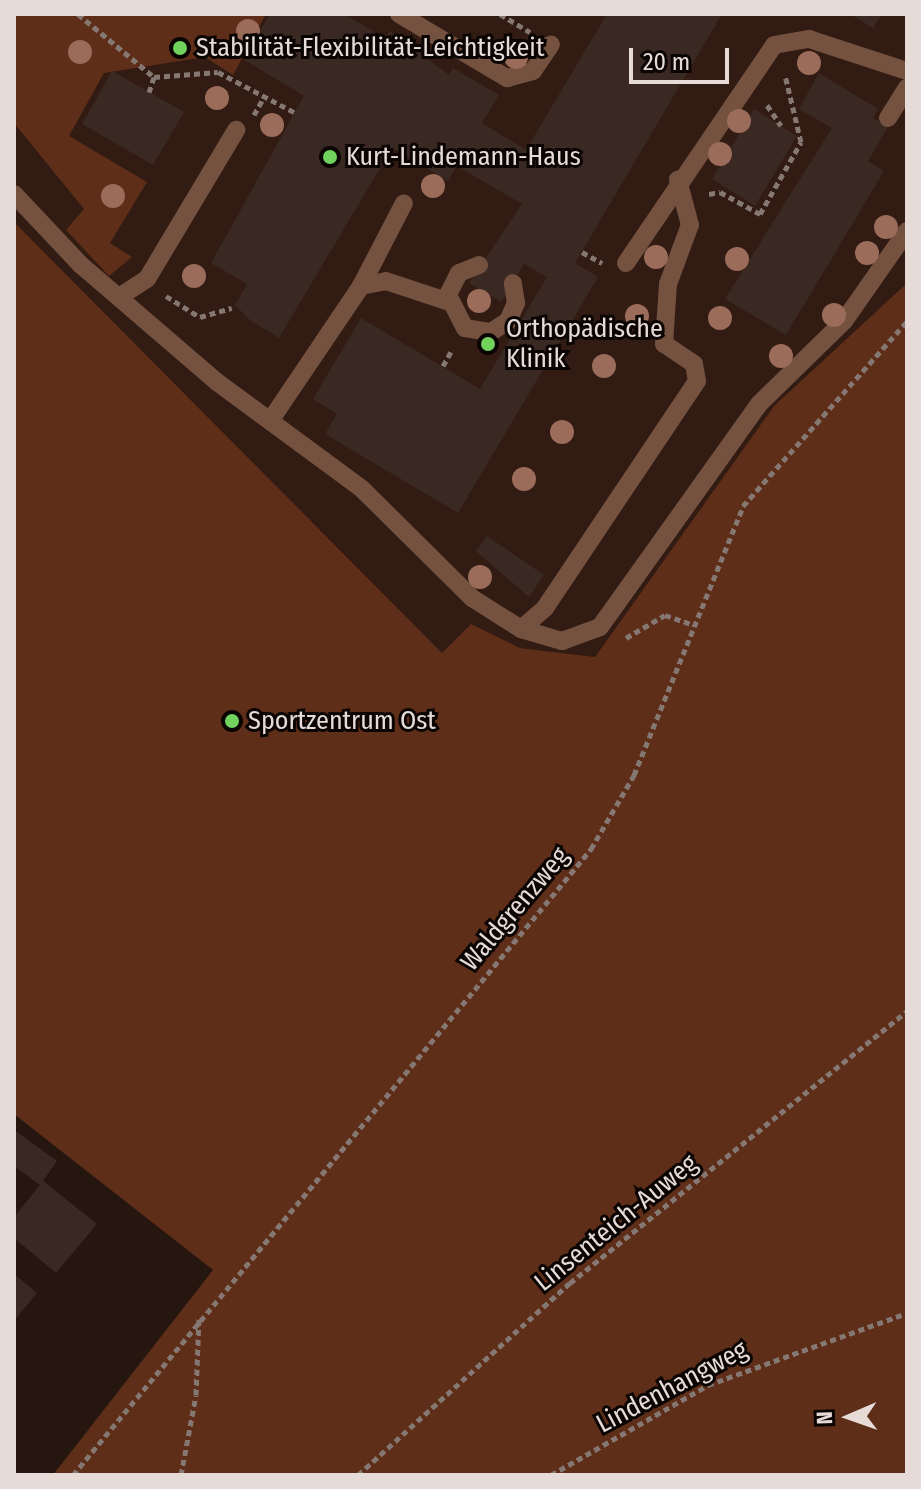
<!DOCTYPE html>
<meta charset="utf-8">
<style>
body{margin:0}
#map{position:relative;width:921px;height:1489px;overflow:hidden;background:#261610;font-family:"Fira Sans Condensed",sans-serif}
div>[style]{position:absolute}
.built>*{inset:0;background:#311b12}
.green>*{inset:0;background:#5f2e19}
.building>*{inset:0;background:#3a2922}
.path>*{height:5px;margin-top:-2.5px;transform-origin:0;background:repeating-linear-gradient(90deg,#857772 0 6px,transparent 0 10px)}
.lane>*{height:18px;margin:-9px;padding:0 9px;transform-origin:9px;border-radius:9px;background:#755240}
.trees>*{width:24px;height:24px;margin:-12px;border-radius:50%;background:#9b6c5a}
.dots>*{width:22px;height:22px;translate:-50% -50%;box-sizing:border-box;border:4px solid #0a0503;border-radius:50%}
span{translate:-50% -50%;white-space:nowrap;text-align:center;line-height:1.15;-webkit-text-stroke:6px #0a0503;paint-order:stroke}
.poi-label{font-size:26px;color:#e6dbd6}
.left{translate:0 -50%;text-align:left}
.street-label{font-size:26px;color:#e6dbd6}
.frame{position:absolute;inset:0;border:16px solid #e6dbd6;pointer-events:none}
.north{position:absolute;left:809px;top:1377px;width:80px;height:80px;-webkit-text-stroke:6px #0a0503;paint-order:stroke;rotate:268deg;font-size:22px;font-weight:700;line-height:32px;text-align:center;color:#e6dbd6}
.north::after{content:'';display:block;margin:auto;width:28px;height:36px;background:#e6dbd6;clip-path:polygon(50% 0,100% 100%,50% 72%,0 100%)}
.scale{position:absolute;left:629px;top:48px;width:100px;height:36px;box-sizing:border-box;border:4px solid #e6dbd6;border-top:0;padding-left:10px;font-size:24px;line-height:28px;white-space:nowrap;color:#e6dbd6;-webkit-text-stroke:6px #0a0503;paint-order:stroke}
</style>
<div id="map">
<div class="built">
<div style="clip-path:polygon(14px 14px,907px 14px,907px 283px,774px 406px,595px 657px,520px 648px,471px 624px,442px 653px,14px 222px)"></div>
</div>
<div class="green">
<div style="clip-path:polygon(135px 14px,266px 14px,233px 75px,205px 57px,104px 73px,69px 136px,147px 182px,110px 243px,132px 257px,109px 276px,66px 230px,84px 209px,14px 123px,14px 16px)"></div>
<div style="clip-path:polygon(14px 222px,442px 653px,471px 624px,520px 648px,595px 657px,774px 406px,907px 283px,907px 1475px,53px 1475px,213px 1270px,14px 1114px)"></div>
</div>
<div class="building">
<div style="clip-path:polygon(270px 14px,344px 14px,385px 38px,390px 31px,449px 75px,453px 68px,499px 95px,482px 123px,526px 150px,607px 14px,722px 14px,575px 263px,598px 277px,458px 513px,325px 434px,337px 414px,313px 399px,361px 318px,480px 389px,547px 277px,524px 264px,501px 302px,469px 283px,522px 204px,457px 166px,448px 181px,392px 148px,279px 338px,251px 321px,235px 305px,247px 284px,211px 263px,304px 96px,243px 59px)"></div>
<div style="clip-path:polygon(850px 14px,882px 14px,873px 28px)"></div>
<div style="clip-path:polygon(112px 71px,184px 112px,153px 165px,82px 124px)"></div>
<div style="clip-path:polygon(819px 73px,878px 109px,873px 118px,888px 127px,868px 161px,884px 171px,786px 335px,725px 299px,832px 128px,799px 109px)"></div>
<div style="clip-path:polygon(754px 109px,797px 136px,755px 206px,712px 179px)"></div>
<div style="clip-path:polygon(487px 536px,544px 575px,529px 597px,476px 551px)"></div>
<div style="clip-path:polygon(14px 1130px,57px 1161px,43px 1181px,97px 1224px,56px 1273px,14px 1238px,14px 1217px,40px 1185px,14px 1166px)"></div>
<div style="clip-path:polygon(14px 1274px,37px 1293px,14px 1321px)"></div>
</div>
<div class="path">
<div style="left:78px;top:14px;width:99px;rotate:39.7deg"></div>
<div style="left:154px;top:77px;width:16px;rotate:108deg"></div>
<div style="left:500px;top:14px;width:35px;rotate:31deg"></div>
<div style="left:154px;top:77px;width:64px;rotate:-4.5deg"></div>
<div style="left:218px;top:72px;width:86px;rotate:27.8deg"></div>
<div style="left:767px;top:105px;width:25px;rotate:56deg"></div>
<div style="left:254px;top:115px;width:23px;rotate:-61deg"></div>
<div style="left:709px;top:194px;width:11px;rotate:-10deg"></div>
<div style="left:720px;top:192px;width:46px;rotate:28.8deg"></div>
<div style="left:760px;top:214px;width:83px;rotate:-60.3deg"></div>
<div style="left:801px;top:142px;width:69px;rotate:-103.4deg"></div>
<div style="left:582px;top:252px;width:23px;rotate:29deg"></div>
<div style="left:166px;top:296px;width:40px;rotate:32deg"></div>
<div style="left:200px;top:317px;width:33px;rotate:-16deg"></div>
<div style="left:443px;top:366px;width:18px;rotate:-61deg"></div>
<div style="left:626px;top:638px;width:45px;rotate:-30.5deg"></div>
<div style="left:665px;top:615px;width:28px;rotate:19deg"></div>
<div style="left:73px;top:1475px;width:813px;rotate:-50.39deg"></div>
<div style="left:591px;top:849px;width:86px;rotate:-59.8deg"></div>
<div style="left:634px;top:775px;width:290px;rotate:-67.9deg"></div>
<div style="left:743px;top:506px;width:247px;rotate:-48.4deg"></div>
<div style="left:181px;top:1475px;width:81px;rotate:-79.4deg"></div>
<div style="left:196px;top:1395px;width:77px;rotate:-87.8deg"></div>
<div style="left:358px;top:1475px;width:286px;rotate:-42.2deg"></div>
<div style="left:570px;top:1283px;width:433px;rotate:-38.9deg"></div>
<div style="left:551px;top:1475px;width:181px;rotate:-29.8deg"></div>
<div style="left:708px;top:1385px;width:212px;rotate:-19.9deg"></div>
</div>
<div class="lane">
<div style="left:399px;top:14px;width:126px;rotate:30.7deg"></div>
<div style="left:507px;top:78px;width:27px;rotate:-15deg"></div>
<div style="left:533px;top:71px;width:32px;rotate:-56deg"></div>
<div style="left:888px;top:118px;width:36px;rotate:-58deg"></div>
<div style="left:14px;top:194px;width:98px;rotate:46.7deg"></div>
<div style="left:81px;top:265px;width:179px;rotate:40.7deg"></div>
<div style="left:217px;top:382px;width:180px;rotate:36.4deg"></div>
<div style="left:362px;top:489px;width:155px;rotate:44.7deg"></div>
<div style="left:472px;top:598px;width:58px;rotate:32.3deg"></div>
<div style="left:521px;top:629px;width:43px;rotate:16.3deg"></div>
<div style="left:562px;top:641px;width:40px;rotate:-20.2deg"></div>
<div style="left:600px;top:627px;width:274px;rotate:-54.5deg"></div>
<div style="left:759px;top:404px;width:119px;rotate:-44.3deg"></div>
<div style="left:844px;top:321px;width:110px;rotate:-55deg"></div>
<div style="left:626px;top:263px;width:263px;rotate:-55.8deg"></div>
<div style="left:774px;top:45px;width:36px;rotate:-10deg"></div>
<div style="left:809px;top:39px;width:103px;rotate:18.1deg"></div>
<div style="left:479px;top:265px;width:22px;rotate:158deg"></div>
<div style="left:459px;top:273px;width:25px;rotate:117deg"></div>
<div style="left:448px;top:295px;width:37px;rotate:63deg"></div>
<div style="left:465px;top:328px;width:26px;rotate:9deg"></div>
<div style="left:491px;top:332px;width:20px;rotate:-33deg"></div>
<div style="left:508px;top:321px;width:20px;rotate:-66deg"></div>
<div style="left:516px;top:303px;width:20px;rotate:-99deg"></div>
<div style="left:361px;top:286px;width:25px;rotate:-11deg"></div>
<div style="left:386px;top:281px;width:66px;rotate:18.4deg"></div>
<div style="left:119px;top:297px;width:33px;rotate:-33deg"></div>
<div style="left:147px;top:279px;width:174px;rotate:-59.1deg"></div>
<div style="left:270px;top:421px;width:163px;rotate:-56deg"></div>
<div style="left:361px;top:286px;width:93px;rotate:-62.6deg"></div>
<div style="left:521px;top:629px;width:32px;rotate:-41deg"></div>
<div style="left:545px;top:608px;width:273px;rotate:-56.2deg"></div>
<div style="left:697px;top:381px;width:17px;rotate:-100deg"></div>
<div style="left:694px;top:364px;width:36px;rotate:-146deg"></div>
<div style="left:664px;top:344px;width:60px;rotate:-86.2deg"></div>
<div style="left:668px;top:284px;width:63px;rotate:-69.6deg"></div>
<div style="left:690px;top:225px;width:47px;rotate:-104.9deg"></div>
</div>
<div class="trees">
<div style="left:248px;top:31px"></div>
<div style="left:80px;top:52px"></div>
<div style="left:516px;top:57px"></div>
<div style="left:809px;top:63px"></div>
<div style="left:217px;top:98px"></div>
<div style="left:739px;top:121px"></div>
<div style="left:272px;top:125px"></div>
<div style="left:720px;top:154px"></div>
<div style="left:433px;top:186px"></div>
<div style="left:113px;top:196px"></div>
<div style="left:886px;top:227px"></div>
<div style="left:867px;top:253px"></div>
<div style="left:656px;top:257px"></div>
<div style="left:737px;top:259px"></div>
<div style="left:194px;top:276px"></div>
<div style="left:479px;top:301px"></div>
<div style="left:834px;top:315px"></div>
<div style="left:637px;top:316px"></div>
<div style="left:720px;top:318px"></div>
<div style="left:781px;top:356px"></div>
<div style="left:604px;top:366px"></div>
<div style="left:562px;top:432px"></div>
<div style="left:524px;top:479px"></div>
<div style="left:480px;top:577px"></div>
</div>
<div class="dots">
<div style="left:180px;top:48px;background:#71d25e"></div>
<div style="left:330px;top:157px;background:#71d25e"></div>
<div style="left:488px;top:344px;background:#71d25e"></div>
<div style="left:232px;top:721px;background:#71d25e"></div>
</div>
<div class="poi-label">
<span class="left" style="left:196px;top:48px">Stabilität-Flexibilität-Leichtigkeit</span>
<span class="left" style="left:346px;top:157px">Kurt-Lindemann-Haus</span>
<span class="left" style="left:506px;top:344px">Orthopädische<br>Klinik</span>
<span class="left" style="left:248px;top:721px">Sportzentrum Ost</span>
</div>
<div class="street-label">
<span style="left:515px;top:909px;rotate:-50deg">Waldgrenzweg</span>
<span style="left:616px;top:1223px;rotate:-39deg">Linsenteich-Auweg</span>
<span style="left:672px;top:1387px;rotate:-28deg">Lindenhangweg</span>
</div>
<div class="frame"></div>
<div class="north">N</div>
<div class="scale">20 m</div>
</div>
